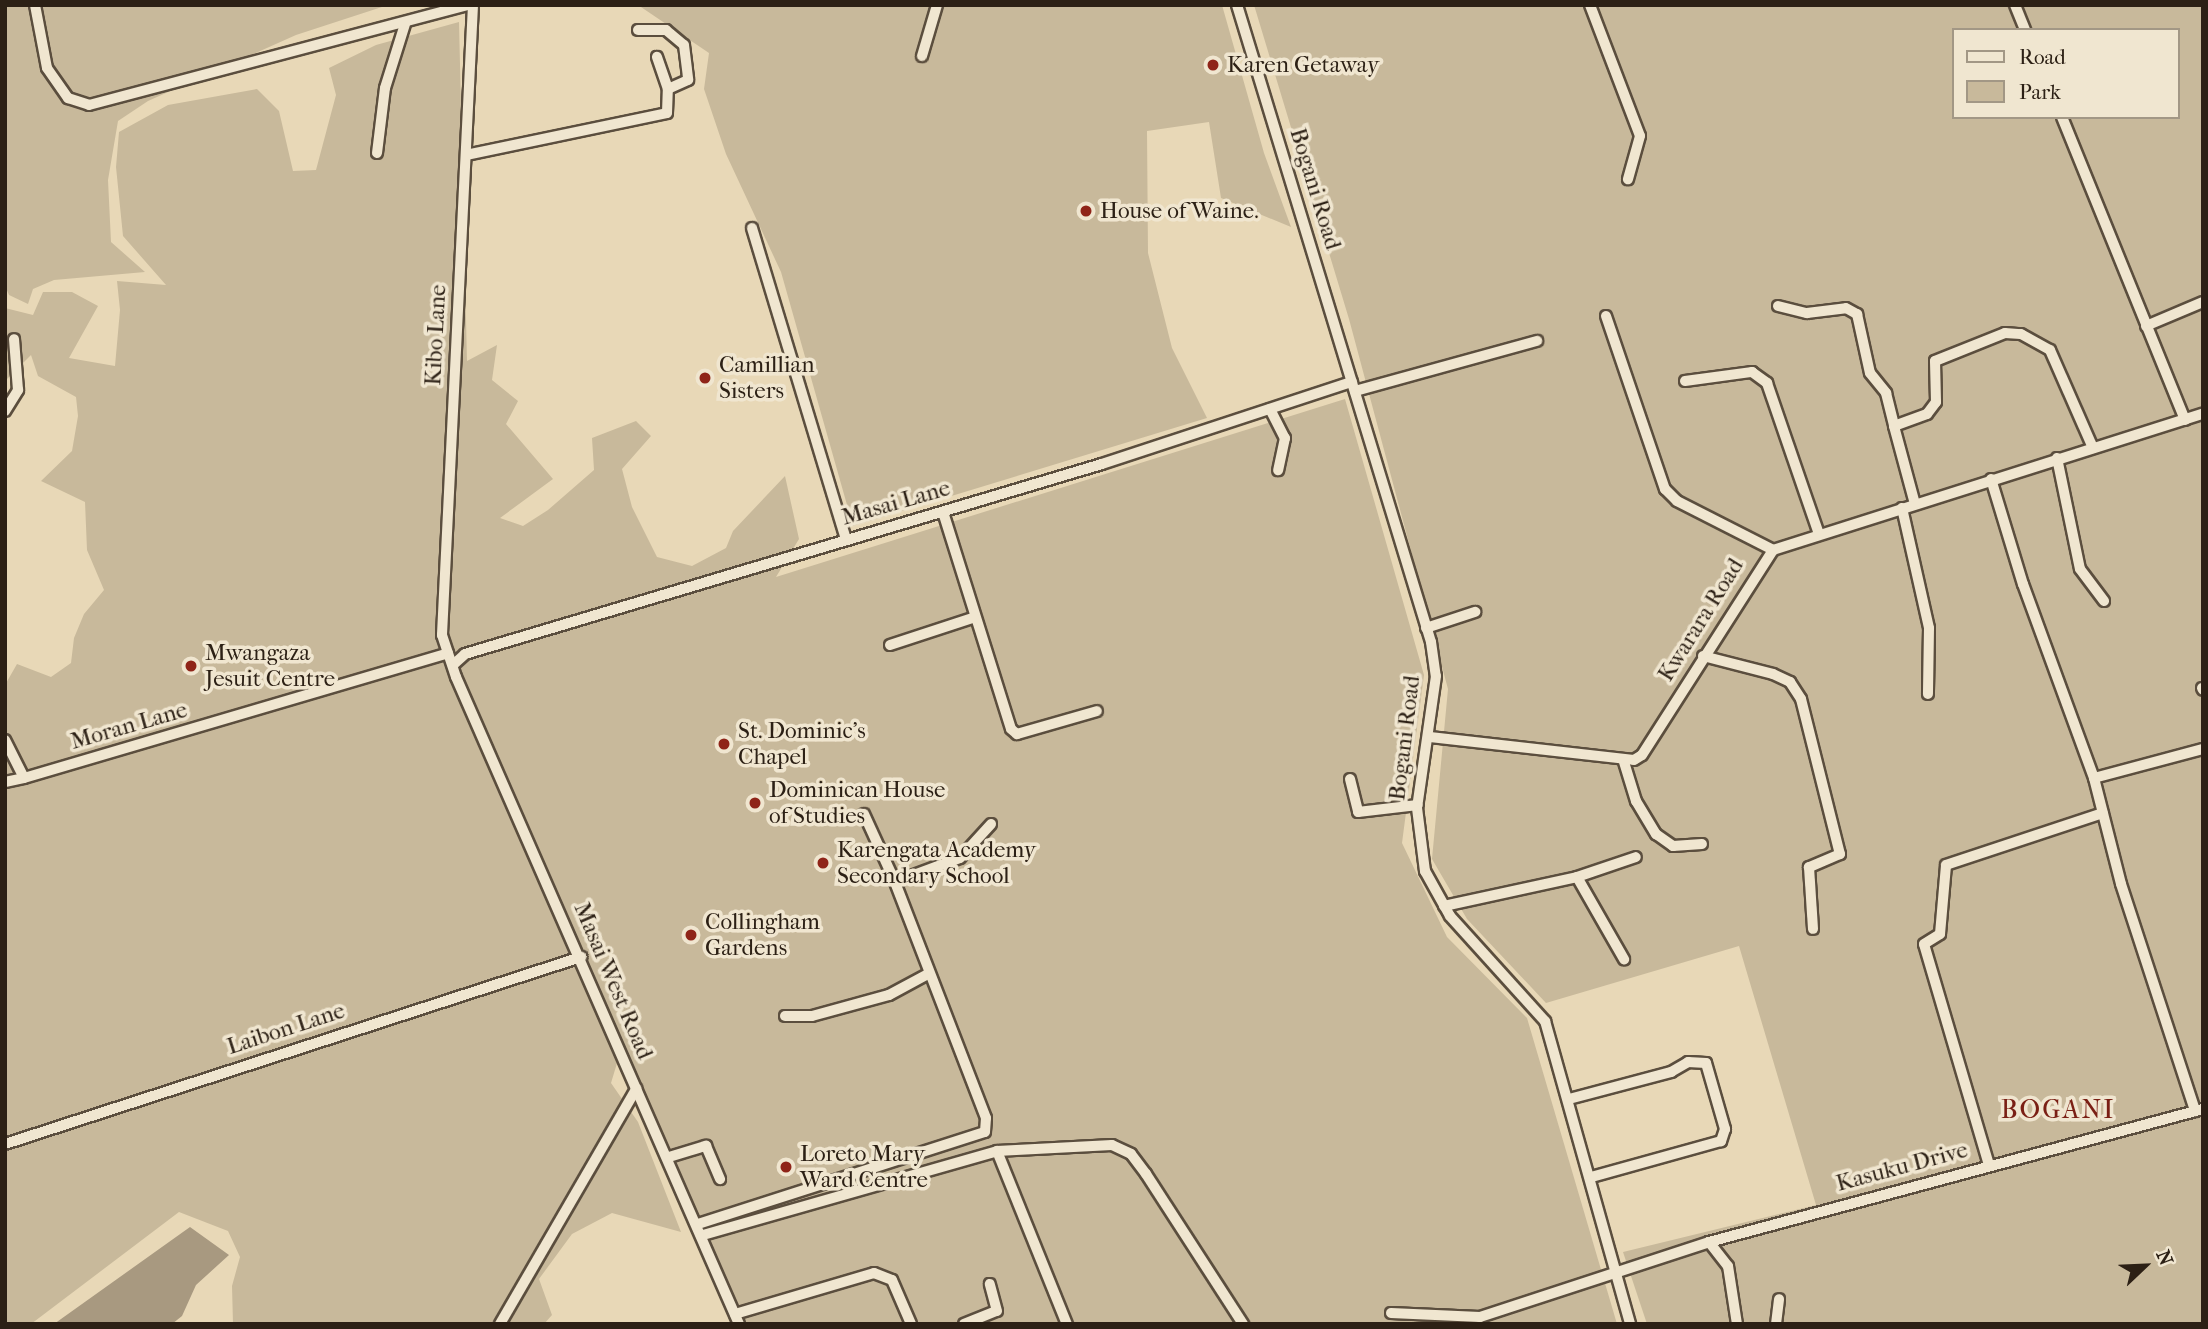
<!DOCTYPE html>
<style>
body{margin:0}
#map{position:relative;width:2208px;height:1329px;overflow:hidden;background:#e8d8b7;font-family:"IM FELL French Canon",serif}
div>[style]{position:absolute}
.green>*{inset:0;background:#c8b99b}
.water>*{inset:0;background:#a89980}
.roads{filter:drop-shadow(2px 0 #5b4e3e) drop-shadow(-2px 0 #5b4e3e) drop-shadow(0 2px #5b4e3e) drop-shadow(0 -2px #5b4e3e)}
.minor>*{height:10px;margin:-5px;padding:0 5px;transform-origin:5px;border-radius:5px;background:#f0e6d0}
.dots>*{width:19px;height:19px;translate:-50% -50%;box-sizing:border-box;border:4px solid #f0e6d0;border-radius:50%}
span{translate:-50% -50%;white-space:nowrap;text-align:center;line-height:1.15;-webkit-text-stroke:7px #f0e6d0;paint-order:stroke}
.poi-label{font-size:23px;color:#2c2015}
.left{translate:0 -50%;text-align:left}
.street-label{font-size:23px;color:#2c2015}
.quarter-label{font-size:26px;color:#7a1f14;letter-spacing:2px}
.frame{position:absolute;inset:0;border:7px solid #2c2015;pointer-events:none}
.legend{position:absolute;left:1952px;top:28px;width:228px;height:91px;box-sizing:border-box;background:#f0e6d0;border:2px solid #a29785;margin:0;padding:9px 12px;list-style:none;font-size:21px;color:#2c2015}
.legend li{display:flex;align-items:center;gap:14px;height:35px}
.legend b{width:35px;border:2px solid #a29785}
.north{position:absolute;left:2110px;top:1231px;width:70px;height:70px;-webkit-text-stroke:5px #f0e6d0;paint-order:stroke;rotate:67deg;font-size:19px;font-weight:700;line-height:28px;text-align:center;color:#2c2015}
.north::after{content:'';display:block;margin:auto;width:24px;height:32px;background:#2c2015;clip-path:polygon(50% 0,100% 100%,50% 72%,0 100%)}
</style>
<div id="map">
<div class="green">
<div style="clip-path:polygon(5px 5px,388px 5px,296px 35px,148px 101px,118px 121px,108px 180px,111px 242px,145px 272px,54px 280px,33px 289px,28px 304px,9px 295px,5px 286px)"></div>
<div style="clip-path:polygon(638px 5px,1222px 5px,1264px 153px,1291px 227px,1221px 198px,1209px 122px,1147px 131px,1148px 253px,1172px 348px,1207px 418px,853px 526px,781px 272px,726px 154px,704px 89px,709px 53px)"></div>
<div style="clip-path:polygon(evenodd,1254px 5px,2203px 5px,2203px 1324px,1647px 1324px,1623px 1252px,1816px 1205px,1739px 946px,1546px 1003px,1467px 919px,1432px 859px,1448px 689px,1349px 319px,1254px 5px,1954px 30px,2178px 30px,2178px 117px,1954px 117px,1954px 30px)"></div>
<div style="clip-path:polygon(459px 22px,467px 361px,497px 345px,492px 380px,518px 401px,506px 424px,553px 479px,500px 518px,523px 526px,548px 510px,594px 470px,592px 438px,636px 421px,651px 436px,622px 469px,632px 507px,657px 557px,692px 566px,726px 548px,733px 531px,785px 476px,799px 539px,776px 577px,1345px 399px,1424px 675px,1402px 843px,1447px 937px,1527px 1018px,1617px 1324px,736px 1324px,621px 1050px,611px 1083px,638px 1122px,681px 1232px,612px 1213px,572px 1234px,539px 1279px,552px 1315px,544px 1324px,233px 1324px,232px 1286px,240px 1257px,228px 1231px,179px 1212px,31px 1324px,5px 1324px,5px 685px,17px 664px,51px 677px,71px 663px,74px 638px,84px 614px,104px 590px,87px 550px,85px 502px,41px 481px,72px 451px,78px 416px,76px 397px,38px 376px,31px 355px,5px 381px,5px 308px,33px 315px,43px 292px,72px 292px,98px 306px,69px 358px,115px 366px,120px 310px,117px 281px,166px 285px,123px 236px,116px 167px,119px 132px,168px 105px,257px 89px,279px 111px,293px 171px,316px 170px,336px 95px,329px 68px,376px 45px)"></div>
</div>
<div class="water">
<div style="clip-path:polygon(190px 1227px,229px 1255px,196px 1285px,182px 1316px,172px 1324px,54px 1324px)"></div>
</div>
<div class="roads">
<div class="minor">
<div style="left:35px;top:5px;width:64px;rotate:79.2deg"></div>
<div style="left:47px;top:68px;width:37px;rotate:55deg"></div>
<div style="left:68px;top:98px;width:22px;rotate:18deg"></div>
<div style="left:89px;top:105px;width:392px;rotate:-14.8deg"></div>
<div style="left:473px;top:5px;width:631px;rotate:92.82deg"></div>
<div style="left:442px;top:635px;width:44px;rotate:71.6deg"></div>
<div style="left:456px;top:677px;width:706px;rotate:66.38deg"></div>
<div style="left:1237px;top:5px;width:666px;rotate:73.06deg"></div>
<div style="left:1431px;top:642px;width:34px;rotate:82deg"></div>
<div style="left:1436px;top:676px;width:133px;rotate:98.2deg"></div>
<div style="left:1417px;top:808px;width:64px;rotate:82.8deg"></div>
<div style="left:1425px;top:871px;width:51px;rotate:60.9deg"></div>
<div style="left:1450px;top:916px;width:142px;rotate:47.9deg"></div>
<div style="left:1545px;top:1021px;width:315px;rotate:74.3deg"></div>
<div style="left:1590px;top:5px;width:140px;rotate:69.1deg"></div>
<div style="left:1640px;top:136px;width:45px;rotate:105.6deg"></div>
<div style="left:2015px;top:5px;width:27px;rotate:68deg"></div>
<div style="left:638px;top:30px;width:28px"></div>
<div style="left:666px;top:30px;width:23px;rotate:40deg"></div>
<div style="left:684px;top:45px;width:35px;rotate:83deg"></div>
<div style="left:688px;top:80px;width:22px;rotate:156deg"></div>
<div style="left:922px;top:56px;width:53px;rotate:-73.6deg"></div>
<div style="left:2062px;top:117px;width:327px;rotate:67.9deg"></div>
<div style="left:377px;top:153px;width:65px;rotate:-83deg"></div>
<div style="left:385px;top:88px;width:67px;rotate:-72.6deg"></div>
<div style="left:466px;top:155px;width:205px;rotate:-11.8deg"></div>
<div style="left:667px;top:113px;width:24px;rotate:-88deg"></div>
<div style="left:668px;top:89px;width:34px;rotate:-109deg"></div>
<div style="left:752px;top:228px;width:326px;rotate:73.2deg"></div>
<div style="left:1778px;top:306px;width:30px;rotate:14deg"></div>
<div style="left:1807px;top:313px;width:39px;rotate:-7deg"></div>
<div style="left:1846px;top:308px;width:13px;rotate:29deg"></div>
<div style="left:1857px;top:314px;width:60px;rotate:77.6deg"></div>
<div style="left:1870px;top:373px;width:26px;rotate:51deg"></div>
<div style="left:1886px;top:393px;width:34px;rotate:76deg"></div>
<div style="left:1606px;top:316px;width:183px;rotate:71.2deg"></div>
<div style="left:1665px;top:489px;width:17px;rotate:45deg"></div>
<div style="left:1677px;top:501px;width:108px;rotate:27deg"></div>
<div style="left:2146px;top:326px;width:62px;rotate:-22.8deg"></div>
<div style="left:1685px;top:381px;width:68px;rotate:-7.7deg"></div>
<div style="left:1752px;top:372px;width:19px;rotate:36deg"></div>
<div style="left:1767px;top:383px;width:160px;rotate:71deg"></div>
<div style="left:1355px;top:391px;width:189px;rotate:-15.4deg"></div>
<div style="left:1270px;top:409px;width:33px;rotate:63deg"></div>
<div style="left:1285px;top:438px;width:33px;rotate:102deg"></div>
<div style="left:5px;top:411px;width:25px;rotate:-58deg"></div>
<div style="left:18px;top:390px;width:51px;rotate:-94.5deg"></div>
<div style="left:2057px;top:458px;width:113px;rotate:78.3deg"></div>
<div style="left:2080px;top:569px;width:40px;rotate:53deg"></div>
<div style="left:1991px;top:479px;width:110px;rotate:73.1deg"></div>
<div style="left:2023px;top:584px;width:207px;rotate:69.9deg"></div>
<div style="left:2094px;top:778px;width:113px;rotate:-14.9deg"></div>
<div style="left:1915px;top:504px;width:81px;rotate:-105.1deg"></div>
<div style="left:1894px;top:426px;width:35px;rotate:-20deg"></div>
<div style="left:1927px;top:414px;width:15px;rotate:-53deg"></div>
<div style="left:1936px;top:402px;width:41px;rotate:-91.4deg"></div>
<div style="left:1935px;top:361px;width:75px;rotate:-21.8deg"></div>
<div style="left:2005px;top:333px;width:16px;rotate:4deg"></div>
<div style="left:2021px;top:334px;width:33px;rotate:29deg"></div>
<div style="left:2050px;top:350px;width:107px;rotate:66.3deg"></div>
<div style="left:1902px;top:508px;width:123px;rotate:77.3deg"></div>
<div style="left:1929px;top:628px;width:66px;rotate:90.9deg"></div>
<div style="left:943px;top:512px;width:227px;rotate:72.6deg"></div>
<div style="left:1011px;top:729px;width:8px;rotate:40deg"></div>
<div style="left:1017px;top:734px;width:83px;rotate:-16deg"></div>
<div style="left:1426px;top:628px;width:52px;rotate:-18.1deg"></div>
<div style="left:890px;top:645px;width:86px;rotate:-18.2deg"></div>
<div style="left:1703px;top:656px;width:72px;rotate:14.4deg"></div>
<div style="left:1773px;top:674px;width:19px;rotate:25deg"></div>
<div style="left:1790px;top:682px;width:20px;rotate:57deg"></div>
<div style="left:1801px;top:699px;width:160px;rotate:75.9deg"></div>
<div style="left:1840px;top:854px;width:34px;rotate:157deg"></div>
<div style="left:1809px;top:867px;width:62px;rotate:86.3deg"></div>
<div style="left:454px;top:664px;width:15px;rotate:-42deg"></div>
<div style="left:465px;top:654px;width:665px;rotate:-16.61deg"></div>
<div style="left:1102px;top:464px;width:263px;rotate:-18.2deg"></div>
<div style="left:2202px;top:688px;width:2px;rotate:63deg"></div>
<div style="left:1430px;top:737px;width:205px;rotate:6.4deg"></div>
<div style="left:1634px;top:760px;width:9px;rotate:-32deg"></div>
<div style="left:1642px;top:755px;width:243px;rotate:-57.4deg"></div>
<div style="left:1773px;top:550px;width:451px;rotate:-17.6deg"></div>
<div style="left:5px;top:740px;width:42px;rotate:63.4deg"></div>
<div style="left:24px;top:778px;width:442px;rotate:-16.4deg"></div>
<div style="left:1624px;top:762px;width:41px;rotate:72.9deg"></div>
<div style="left:1636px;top:801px;width:39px;rotate:59deg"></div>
<div style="left:1656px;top:834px;width:21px;rotate:35deg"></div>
<div style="left:1673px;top:846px;width:29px;rotate:-4deg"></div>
<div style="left:2094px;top:778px;width:109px;rotate:75.7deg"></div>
<div style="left:2121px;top:884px;width:239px;rotate:71.9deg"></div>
<div style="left:1350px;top:779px;width:34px;rotate:76deg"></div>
<div style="left:1358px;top:812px;width:60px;rotate:-6.7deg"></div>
<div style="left:5px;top:782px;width:19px;rotate:-12deg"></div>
<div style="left:864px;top:814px;width:75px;rotate:65.5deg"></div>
<div style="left:1577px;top:877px;width:95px;rotate:60.2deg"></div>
<div style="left:1444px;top:906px;width:136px;rotate:-12.3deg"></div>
<div style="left:1577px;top:877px;width:62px;rotate:-18.7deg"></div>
<div style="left:785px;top:1016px;width:27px"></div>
<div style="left:812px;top:1016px;width:80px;rotate:-15.3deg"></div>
<div style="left:889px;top:995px;width:44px;rotate:-28.3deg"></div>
<div style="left:1569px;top:1099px;width:106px;rotate:-14.8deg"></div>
<div style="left:1671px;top:1072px;width:20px;rotate:-30deg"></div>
<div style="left:1688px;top:1062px;width:18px;rotate:3deg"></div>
<div style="left:1706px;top:1063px;width:69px;rotate:73.9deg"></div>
<div style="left:1725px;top:1129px;width:13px;rotate:108deg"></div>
<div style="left:1721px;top:1141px;width:135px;rotate:164.5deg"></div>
<div style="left:5px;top:1144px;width:606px;rotate:-17.99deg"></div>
<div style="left:997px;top:1151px;width:187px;rotate:68deg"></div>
<div style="left:669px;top:1157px;width:39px;rotate:-17deg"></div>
<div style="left:706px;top:1146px;width:36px;rotate:67deg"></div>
<div style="left:1989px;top:1165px;width:230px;rotate:-106.4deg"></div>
<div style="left:1924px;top:944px;width:19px;rotate:-32deg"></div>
<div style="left:1940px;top:934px;width:69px;rotate:-85deg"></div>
<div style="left:1946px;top:865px;width:165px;rotate:-18.3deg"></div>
<div style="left:698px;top:1224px;width:301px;rotate:-17.8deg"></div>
<div style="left:985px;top:1132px;width:14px;rotate:-86deg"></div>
<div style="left:986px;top:1118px;width:253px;rotate:-111.1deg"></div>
<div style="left:895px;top:882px;width:69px;rotate:-20.3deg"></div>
<div style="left:960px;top:858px;width:46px;rotate:-47.6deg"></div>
<div style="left:703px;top:1235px;width:306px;rotate:-15.9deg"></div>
<div style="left:997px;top:1151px;width:115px;rotate:-3deg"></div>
<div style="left:1112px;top:1145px;width:21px;rotate:25deg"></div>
<div style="left:1131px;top:1154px;width:25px;rotate:53deg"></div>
<div style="left:1146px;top:1174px;width:179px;rotate:57.1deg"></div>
<div style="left:1709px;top:1242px;width:31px;rotate:52deg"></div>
<div style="left:1728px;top:1266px;width:59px;rotate:81.2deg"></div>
<div style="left:1391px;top:1313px;width:89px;rotate:2.6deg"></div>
<div style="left:1480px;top:1317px;width:241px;rotate:-18.1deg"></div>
<div style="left:1709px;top:1242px;width:512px;rotate:-15.07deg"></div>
<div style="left:735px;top:1314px;width:145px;rotate:-16.4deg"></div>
<div style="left:874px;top:1273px;width:19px;rotate:21deg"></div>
<div style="left:892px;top:1280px;width:48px;rotate:66.6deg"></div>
<div style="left:500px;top:1324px;width:272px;rotate:-59.9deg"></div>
<div style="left:964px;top:1324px;width:35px;rotate:-22deg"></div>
<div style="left:997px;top:1311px;width:28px;rotate:-105deg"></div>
<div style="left:1776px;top:1324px;width:25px;rotate:-83deg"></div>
</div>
</div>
<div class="dots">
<div style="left:1213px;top:65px;background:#8f2418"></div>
<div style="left:1086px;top:211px;background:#8f2418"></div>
<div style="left:705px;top:378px;background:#8f2418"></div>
<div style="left:191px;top:666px;background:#8f2418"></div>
<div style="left:724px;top:744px;background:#8f2418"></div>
<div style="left:755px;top:803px;background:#8f2418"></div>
<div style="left:823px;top:863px;background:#8f2418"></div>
<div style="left:691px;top:935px;background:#8f2418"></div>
<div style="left:786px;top:1167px;background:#8f2418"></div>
</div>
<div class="poi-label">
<span class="left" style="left:1227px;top:65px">Karen Getaway</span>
<span class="left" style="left:1100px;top:211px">House of Waine.</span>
<span class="left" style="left:719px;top:378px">Camillian<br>Sisters</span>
<span class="left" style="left:205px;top:666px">Mwangaza<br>Jesuit Centre</span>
<span class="left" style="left:738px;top:744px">St. Dominic's<br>Chapel</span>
<span class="left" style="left:769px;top:803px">Dominican House<br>of Studies</span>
<span class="left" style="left:837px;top:863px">Karengata Academy<br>Secondary School</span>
<span class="left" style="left:705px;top:935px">Collingham<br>Gardens</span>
<span class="left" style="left:800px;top:1167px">Loreto Mary<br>Ward Centre</span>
</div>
<div class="street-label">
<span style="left:1315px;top:189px;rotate:73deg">Bogani Road</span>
<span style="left:436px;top:335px;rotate:-87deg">Kibo Lane</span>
<span style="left:896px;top:503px;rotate:-16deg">Masai Lane</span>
<span style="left:1701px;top:620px;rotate:-58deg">Kwarara Road</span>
<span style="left:129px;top:726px;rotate:-16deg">Moran Lane</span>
<span style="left:1405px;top:738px;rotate:-83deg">Bogani Road</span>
<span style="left:613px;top:981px;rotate:67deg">Masai West Road</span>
<span style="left:286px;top:1029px;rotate:-18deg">Laibon Lane</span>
<span style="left:1902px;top:1167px;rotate:-15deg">Kasuku Drive</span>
</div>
<div class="quarter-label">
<span style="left:2058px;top:1110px">BOGANI</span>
</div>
<div class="frame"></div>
<ul class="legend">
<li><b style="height:9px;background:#f0e6d0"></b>Road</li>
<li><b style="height:19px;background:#c8b99b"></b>Park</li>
</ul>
<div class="north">N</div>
</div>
